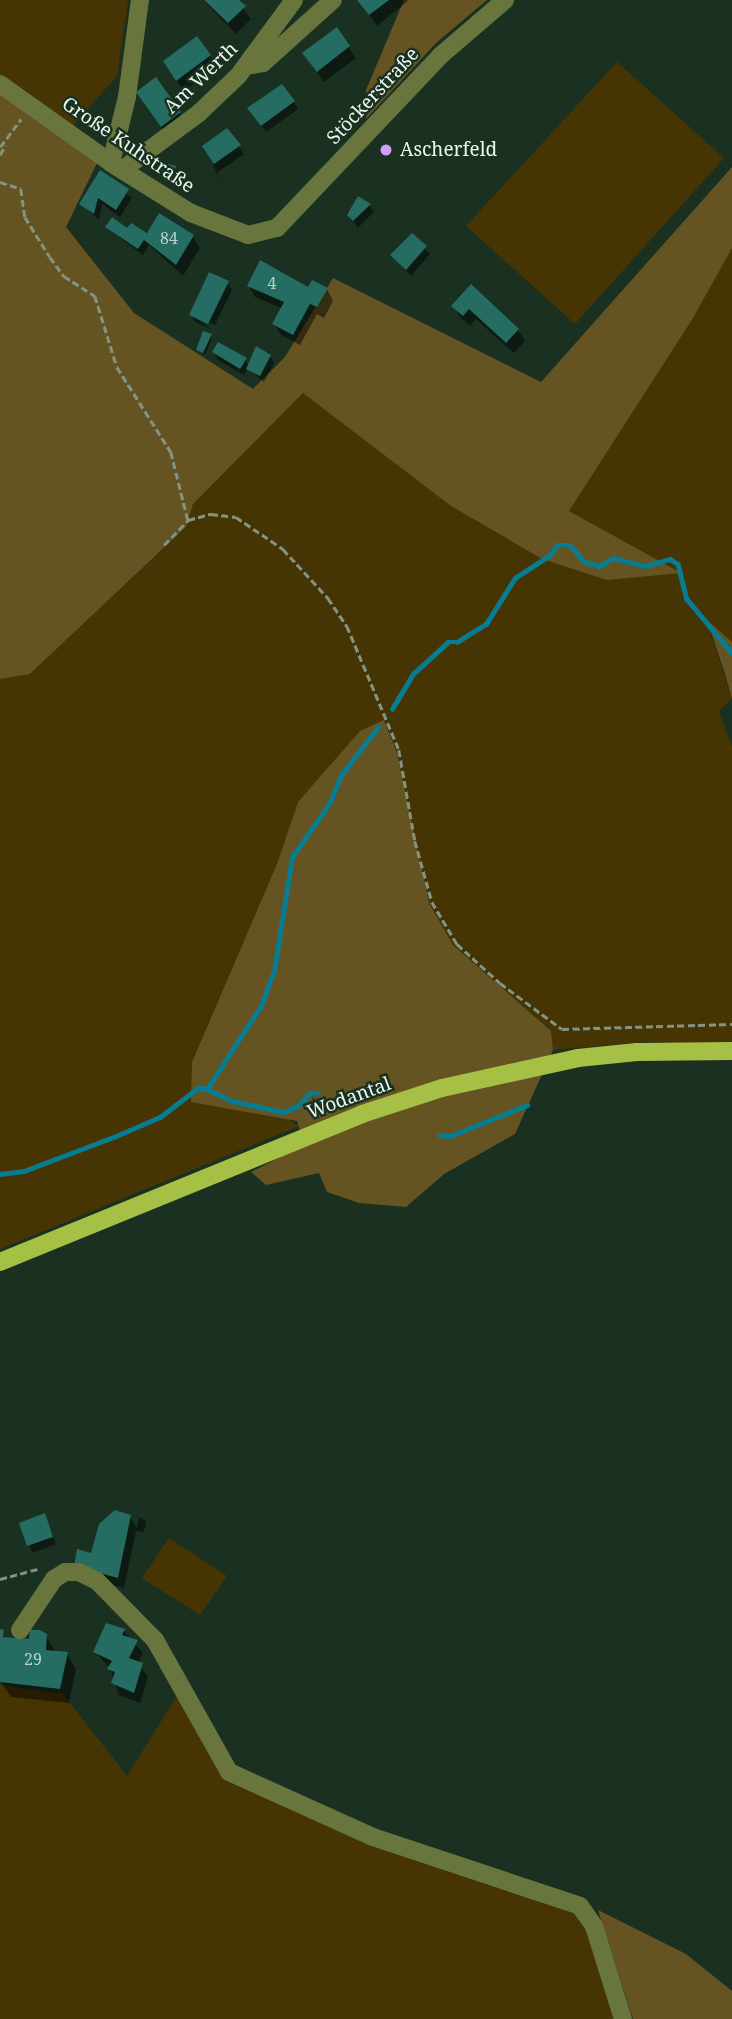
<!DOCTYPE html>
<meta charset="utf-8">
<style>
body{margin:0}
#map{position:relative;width:732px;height:2019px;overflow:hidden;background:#1a3121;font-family:"Noto Serif",serif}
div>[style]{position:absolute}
.green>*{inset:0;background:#463502}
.forest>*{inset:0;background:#655322}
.shadow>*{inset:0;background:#0007}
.stream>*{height:4.5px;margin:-2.25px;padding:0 2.25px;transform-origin:2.25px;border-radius:2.25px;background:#067d92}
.building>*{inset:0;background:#256c63}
.path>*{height:2.5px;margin-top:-1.25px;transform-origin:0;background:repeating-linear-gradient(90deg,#819486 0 7px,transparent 0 10.5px)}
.minor>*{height:18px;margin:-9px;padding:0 9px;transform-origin:9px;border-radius:9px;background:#68763e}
.major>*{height:18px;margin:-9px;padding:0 9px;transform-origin:9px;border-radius:9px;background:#a5c044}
.dots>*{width:19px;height:19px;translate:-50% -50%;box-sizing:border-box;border:4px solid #1a3121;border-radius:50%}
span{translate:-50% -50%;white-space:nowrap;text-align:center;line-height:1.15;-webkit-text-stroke:5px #1a3121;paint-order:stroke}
.number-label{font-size:16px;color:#b9d5ca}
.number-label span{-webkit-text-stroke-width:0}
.street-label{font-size:19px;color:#eaf8ed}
.poi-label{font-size:19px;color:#eaf8ed}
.left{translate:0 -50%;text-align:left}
</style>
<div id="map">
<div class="green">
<div style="clip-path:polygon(0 0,128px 0,117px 76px,72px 127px,0 79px)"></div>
<div style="clip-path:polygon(617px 62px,724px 158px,575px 324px,466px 226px)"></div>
<div style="clip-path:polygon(732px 248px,732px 642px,707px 622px,732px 699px,719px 711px,732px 747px,732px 1045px,645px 1042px,553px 1050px,551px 1031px,453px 945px,429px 903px,397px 753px,384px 720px,298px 802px,276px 867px,193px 1059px,299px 1126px,0 1249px,0 679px,30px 674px,186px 528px,193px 504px,303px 392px,451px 506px,542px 559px,680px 574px,569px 511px)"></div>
<div style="clip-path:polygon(169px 1538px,227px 1576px,200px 1615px,142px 1578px)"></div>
<div style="clip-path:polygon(0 1685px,63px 1694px,127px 1776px,178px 1694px,221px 1769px,578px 1910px,587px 1922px,618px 2019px,0 2019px)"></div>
</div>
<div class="forest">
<div style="clip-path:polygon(404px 0,487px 0,436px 43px,366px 119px,366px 90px)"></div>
<div style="clip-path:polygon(0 88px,99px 159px,66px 227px,134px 313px,253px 389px,285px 357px,333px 278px,541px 382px,732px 167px,732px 248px,693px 318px,569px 511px,681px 573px,607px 580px,542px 559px,451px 506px,303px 393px,193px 504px,186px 527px,30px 674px,0 679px)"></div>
<div style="clip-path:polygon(707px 620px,732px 642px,732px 699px,725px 674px)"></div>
<div style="clip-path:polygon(384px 720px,397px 753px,429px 903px,453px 945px,551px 1031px,553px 1050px,515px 1134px,444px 1174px,406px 1207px,359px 1203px,327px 1192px,319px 1173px,266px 1185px,251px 1172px,304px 1145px,297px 1121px,191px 1102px,192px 1062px,277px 864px,298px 802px,360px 731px)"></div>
<div style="clip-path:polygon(598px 1910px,686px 1954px,732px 1991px,732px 2019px,633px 2019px)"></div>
</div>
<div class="shadow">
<div style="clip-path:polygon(203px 0,237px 0,251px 19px,236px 34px)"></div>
<div style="clip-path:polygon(359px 0,407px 0,408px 1px,377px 26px)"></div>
<div style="clip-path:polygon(336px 30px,356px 58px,324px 82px,304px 54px)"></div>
<div style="clip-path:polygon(210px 56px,216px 67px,184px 91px,172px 73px)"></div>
<div style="clip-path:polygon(294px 102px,298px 109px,266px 132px,254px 115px)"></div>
<div style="clip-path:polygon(144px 104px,180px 113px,186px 124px,169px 137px)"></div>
<div style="clip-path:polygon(227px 130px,244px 154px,218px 172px,220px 181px,209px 154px)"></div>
<div style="clip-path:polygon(175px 167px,174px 179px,163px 177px,162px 173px)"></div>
<div style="clip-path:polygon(101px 173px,132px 198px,120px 217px,102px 204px,99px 220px,81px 204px)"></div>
<div style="clip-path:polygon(369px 205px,374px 212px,358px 228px,349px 215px)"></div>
<div style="clip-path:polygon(107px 228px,193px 237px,200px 248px,183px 276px,149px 245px,143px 255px)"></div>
<div style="clip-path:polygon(412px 236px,430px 254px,411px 276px,392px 255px)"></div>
<div style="clip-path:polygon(227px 282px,232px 290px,215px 325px,194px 316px,212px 330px,195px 322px,191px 315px)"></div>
<div style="clip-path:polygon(249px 286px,327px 289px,333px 301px,324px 318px,317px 314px,300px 345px,281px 335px,274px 324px,283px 309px,255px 297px)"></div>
<div style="clip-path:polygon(471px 287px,518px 330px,525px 341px,514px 353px,476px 319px,470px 326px,460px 317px,454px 306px)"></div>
<div style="clip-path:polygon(210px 335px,212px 338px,205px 355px,198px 350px)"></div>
<div style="clip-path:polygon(214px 352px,245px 359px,249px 366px,270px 356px,274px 363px,264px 382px,248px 368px,244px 375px,218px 360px)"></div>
<div style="clip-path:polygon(45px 1515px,56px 1544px,33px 1553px,29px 1545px)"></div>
<div style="clip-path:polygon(130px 1516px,137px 1528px,139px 1517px,146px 1521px,144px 1532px,136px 1531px,124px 1588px,82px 1577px,92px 1555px)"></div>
<div style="clip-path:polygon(0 1631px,7px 1639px,30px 1641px,46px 1636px,56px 1653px,67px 1654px,76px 1669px,69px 1703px,11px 1697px,0 1680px)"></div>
<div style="clip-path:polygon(124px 1631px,143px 1653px,138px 1663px,148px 1677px,140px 1703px,119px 1695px,110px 1668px,95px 1652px)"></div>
</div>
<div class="stream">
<div style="left:392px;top:709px;width:41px;rotate:-59deg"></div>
<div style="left:413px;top:674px;width:47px;rotate:-42.4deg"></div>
<div style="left:448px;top:642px;width:9px"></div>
<div style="left:457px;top:642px;width:34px;rotate:-32deg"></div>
<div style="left:486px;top:624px;width:54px;rotate:-57.8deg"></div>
<div style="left:515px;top:578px;width:42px;rotate:-33.3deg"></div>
<div style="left:550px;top:555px;width:12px;rotate:-55deg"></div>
<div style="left:557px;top:545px;width:13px"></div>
<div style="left:570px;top:545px;width:23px;rotate:49deg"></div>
<div style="left:585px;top:562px;width:16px;rotate:15deg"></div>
<div style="left:600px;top:566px;width:15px;rotate:-32deg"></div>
<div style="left:613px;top:558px;width:32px;rotate:14deg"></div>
<div style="left:644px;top:566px;width:27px;rotate:-15deg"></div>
<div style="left:670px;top:559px;width:9px;rotate:32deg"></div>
<div style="left:678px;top:564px;width:36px;rotate:76deg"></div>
<div style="left:687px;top:599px;width:70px;rotate:50.2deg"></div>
<div style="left:207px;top:1089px;width:29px;rotate:25deg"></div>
<div style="left:233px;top:1101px;width:51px;rotate:12.4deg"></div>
<div style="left:283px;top:1112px;width:16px;rotate:-22deg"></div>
<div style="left:298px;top:1106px;width:18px;rotate:-47deg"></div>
<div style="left:310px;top:1093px;width:9px"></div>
<div style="left:439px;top:1135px;width:11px;rotate:5deg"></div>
<div style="left:450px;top:1136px;width:83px;rotate:-21.9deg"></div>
<div style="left:0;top:1174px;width:24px;rotate:-7deg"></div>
<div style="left:24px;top:1171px;width:98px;rotate:-20.8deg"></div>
<div style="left:116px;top:1136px;width:48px;rotate:-23.4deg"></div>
<div style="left:160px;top:1117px;width:48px;rotate:-37.3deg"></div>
<div style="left:198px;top:1088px;width:9px;rotate:6deg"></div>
<div style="left:207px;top:1089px;width:99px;rotate:-57deg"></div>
<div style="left:261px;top:1006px;width:37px;rotate:-70deg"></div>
<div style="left:274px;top:971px;width:115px;rotate:-81deg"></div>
<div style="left:292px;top:857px;width:65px;rotate:-55.1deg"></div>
<div style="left:329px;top:804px;width:33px;rotate:-67deg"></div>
<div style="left:342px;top:774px;width:59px;rotate:-52.5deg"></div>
</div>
<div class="building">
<div style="clip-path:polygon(204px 0,239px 0,246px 6px,228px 23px)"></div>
<div style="clip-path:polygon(357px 0,389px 0,369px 15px)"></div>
<div style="clip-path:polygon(337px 27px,350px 46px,317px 72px,302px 53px)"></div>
<div style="clip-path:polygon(197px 36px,211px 55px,176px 81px,163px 61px)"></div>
<div style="clip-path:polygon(156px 77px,181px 112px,161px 127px,136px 92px)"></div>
<div style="clip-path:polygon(282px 84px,295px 101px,261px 126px,247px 108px)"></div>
<div style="clip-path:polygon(227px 128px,241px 145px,214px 164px,202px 146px)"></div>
<div style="clip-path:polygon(164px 163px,176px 166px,172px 177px,160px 174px)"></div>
<div style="clip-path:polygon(100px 170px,129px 189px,116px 210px,98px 198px,94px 214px,79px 204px)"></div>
<div style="clip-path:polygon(358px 196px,371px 204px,353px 221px,347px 215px)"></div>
<div style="clip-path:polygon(159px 213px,194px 235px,176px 265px,144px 240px,138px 249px,105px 227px,112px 217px,127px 228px,131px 223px,147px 233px)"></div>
<div style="clip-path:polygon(412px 233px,427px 246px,406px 270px,390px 255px)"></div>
<div style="clip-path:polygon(260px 260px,308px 287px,312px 280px,328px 288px,317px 307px,310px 304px,293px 335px,272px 324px,284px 302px,247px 286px)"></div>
<div style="clip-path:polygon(209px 272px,229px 281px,208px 324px,189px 315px)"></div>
<div style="clip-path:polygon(471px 284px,519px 329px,506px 343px,469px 309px,463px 316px,451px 306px)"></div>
<div style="clip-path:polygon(203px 331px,212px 334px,203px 353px,196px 350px)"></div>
<div style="clip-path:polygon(218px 342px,247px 358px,240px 369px,212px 352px)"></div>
<div style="clip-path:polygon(256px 346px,271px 355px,260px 376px,246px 369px)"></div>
<div style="clip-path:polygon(115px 1510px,131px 1515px,118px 1578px,74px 1566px,77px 1549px,91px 1553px,99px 1524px)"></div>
<div style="clip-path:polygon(45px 1513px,53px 1537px,27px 1546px,19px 1523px)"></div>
<div style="clip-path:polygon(106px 1623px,125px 1629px,122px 1635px,138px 1640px,129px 1658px,143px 1663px,134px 1693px,111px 1683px,115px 1672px,107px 1669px,112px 1661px,93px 1652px)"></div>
<div style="clip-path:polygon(0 1629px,4px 1630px,3px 1637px,29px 1639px,30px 1630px,40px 1630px,47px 1634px,46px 1650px,68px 1652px,60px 1689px,0 1682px)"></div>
</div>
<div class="path">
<div style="left:0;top:147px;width:35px;rotate:-53deg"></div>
<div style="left:0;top:155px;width:11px;rotate:-63deg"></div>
<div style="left:0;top:182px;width:22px;rotate:18deg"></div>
<div style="left:21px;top:189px;width:28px;rotate:82deg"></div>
<div style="left:25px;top:217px;width:47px;rotate:58deg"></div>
<div style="left:50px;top:257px;width:24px;rotate:54deg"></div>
<div style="left:64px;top:276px;width:37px;rotate:33deg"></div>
<div style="left:95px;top:296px;width:74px;rotate:72.8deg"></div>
<div style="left:117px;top:367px;width:101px;rotate:57.6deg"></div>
<div style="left:171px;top:452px;width:70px;rotate:76deg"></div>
<div style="left:164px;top:545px;width:35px;rotate:-46deg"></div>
<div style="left:188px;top:520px;width:24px;rotate:-15deg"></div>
<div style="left:211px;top:514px;width:25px;rotate:7deg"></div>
<div style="left:236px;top:517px;width:57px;rotate:34.2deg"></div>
<div style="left:283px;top:549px;width:67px;rotate:47.4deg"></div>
<div style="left:328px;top:598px;width:34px;rotate:56deg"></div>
<div style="left:347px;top:626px;width:134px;rotate:67.2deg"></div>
<div style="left:399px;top:750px;width:92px;rotate:80deg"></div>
<div style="left:415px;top:841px;width:63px;rotate:74.4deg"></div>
<div style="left:432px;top:902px;width:49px;rotate:59.2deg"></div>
<div style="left:457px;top:944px;width:58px;rotate:42.2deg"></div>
<div style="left:500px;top:983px;width:77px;rotate:36.6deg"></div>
<div style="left:562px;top:1029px;width:170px;rotate:-1.7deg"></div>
<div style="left:0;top:1579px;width:42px;rotate:-15deg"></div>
</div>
<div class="minor">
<div style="left:246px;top:66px;width:17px;rotate:-10deg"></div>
<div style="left:263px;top:63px;width:94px;rotate:-42deg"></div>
<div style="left:0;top:84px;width:136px;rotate:35.4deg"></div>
<div style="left:111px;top:163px;width:94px;rotate:32deg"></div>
<div style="left:191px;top:213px;width:61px;rotate:21.1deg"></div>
<div style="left:248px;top:235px;width:30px;rotate:-14deg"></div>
<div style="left:277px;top:228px;width:237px;rotate:-46.5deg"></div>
<div style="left:440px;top:56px;width:86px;rotate:-40.7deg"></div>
<div style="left:111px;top:163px;width:68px;rotate:-76.4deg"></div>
<div style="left:127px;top:97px;width:98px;rotate:-82.4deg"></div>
<div style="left:122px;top:170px;width:96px;rotate:-36.5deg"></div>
<div style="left:199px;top:113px;width:54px;rotate:-43.5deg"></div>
<div style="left:238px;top:76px;width:94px;rotate:-53.6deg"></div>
<div style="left:20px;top:1630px;width:61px;rotate:-56.3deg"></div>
<div style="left:54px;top:1579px;width:13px;rotate:-32deg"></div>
<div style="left:65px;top:1572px;width:14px"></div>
<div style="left:79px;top:1572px;width:20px;rotate:27deg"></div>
<div style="left:97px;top:1581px;width:83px;rotate:45.5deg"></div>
<div style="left:155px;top:1640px;width:151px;rotate:60.7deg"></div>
<div style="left:229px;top:1772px;width:158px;rotate:24.3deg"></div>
<div style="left:373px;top:1837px;width:218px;rotate:18.4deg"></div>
<div style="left:580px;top:1906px;width:24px;rotate:55deg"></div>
<div style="left:594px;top:1926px;width:97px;rotate:72.7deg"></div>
</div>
<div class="major">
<div style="left:0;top:1262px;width:391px;rotate:-22.2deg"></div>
<div style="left:362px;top:1114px;width:84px;rotate:-18deg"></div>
<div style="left:442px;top:1088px;width:139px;rotate:-12.4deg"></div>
<div style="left:578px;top:1058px;width:59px;rotate:-5.8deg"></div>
<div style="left:637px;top:1052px;width:95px;rotate:-0.6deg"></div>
</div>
<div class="dots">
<div style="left:386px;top:150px;background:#d49cfc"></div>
</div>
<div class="number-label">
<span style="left:169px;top:238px">84</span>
<span style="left:272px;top:283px">4</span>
<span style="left:33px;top:1659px">29</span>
</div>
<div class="street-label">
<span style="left:201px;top:78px;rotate:-44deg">Am Werth</span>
<span style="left:373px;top:96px;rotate:-47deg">Stöckerstraße</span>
<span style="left:128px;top:145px;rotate:34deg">Große Kuhstraße</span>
<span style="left:349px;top:1098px;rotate:-20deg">Wodantal</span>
</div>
<div class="poi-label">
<span class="left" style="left:400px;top:150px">Ascherfeld</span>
</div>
</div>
